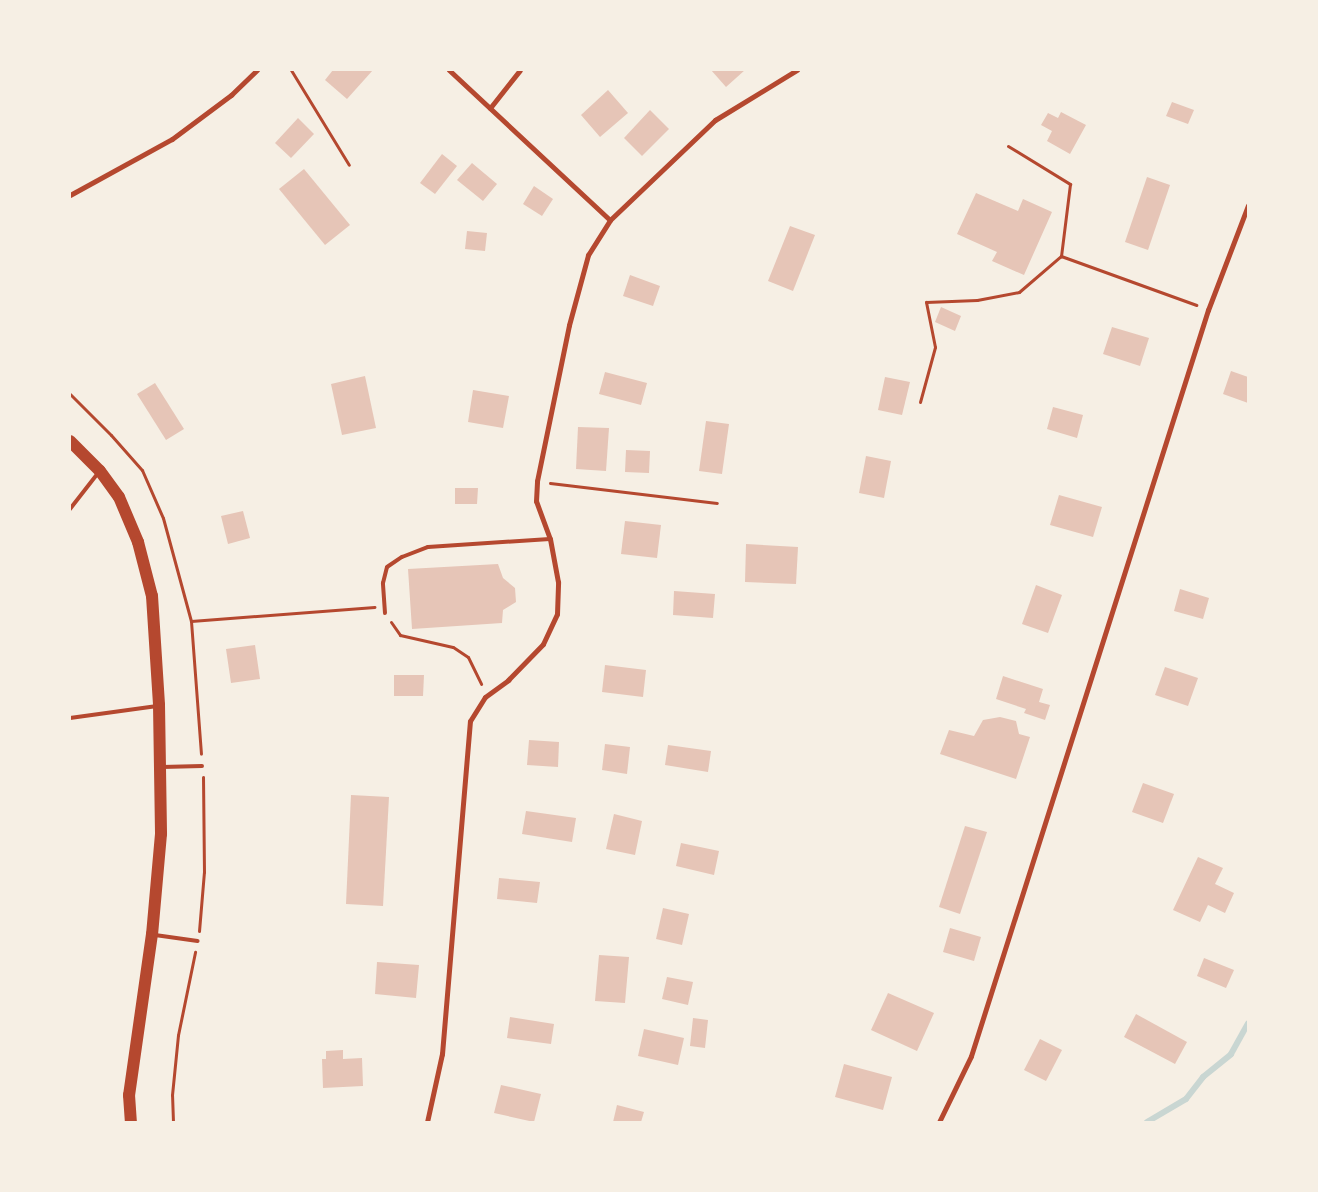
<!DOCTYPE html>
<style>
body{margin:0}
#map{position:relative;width:1318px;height:1192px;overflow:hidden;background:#f6efe4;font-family:"Alegreya Sans",sans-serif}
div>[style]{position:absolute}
.stream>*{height:6px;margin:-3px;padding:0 3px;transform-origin:3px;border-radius:3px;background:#c9d6d2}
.building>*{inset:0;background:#e6c5b7}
.path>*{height:3px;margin:-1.5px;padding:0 1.5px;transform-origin:1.5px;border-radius:1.5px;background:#b5482f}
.service>*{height:4px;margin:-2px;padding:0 2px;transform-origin:2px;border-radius:2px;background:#b5482f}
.minor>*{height:5px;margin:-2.5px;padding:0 2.5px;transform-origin:2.5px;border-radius:2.5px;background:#b5482f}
.primary>*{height:12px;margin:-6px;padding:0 6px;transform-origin:6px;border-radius:6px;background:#b5482f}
span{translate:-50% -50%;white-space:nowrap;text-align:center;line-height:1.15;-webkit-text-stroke:4px #f6efe4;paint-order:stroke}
.frame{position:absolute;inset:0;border:71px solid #f6efe4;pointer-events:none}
</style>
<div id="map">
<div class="stream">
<div style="left:1147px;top:1122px;width:45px;rotate:-30.5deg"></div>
<div style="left:1186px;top:1099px;width:28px;rotate:-52deg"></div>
<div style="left:1203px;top:1077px;width:36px;rotate:-39deg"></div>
<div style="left:1231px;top:1054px;width:35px;rotate:-61deg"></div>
</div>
<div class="building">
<div style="clip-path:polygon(333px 70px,373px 70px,347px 99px,325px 80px)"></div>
<div style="clip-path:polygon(711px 70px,745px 70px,726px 87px)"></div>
<div style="clip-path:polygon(608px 90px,628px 113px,600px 137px,581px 115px)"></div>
<div style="clip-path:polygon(1172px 102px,1194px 110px,1188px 124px,1166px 116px)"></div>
<div style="clip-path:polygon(650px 110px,669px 129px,642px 156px,624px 138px)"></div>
<div style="clip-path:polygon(1061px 112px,1086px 125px,1070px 154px,1047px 141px,1052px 131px,1041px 125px,1048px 113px,1058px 118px)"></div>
<div style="clip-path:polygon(298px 118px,314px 134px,291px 158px,275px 143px)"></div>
<div style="clip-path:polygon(442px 154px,457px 166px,435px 194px,420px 183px)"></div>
<div style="clip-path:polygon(472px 163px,497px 184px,483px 201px,457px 180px)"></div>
<div style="clip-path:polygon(304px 169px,350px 225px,325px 245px,279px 189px)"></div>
<div style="clip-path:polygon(1147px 177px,1170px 185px,1148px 250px,1125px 242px)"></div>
<div style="clip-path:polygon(534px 186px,553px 199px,542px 216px,523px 204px)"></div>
<div style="clip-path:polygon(976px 193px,1018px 211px,1023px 199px,1052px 212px,1024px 275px,992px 261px,997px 252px,957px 234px)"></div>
<div style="clip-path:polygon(790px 226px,815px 235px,793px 291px,768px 281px)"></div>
<div style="clip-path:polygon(467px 231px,487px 233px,485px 251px,465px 249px)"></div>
<div style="clip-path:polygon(630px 275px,660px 286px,653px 306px,623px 296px)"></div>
<div style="clip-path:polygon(941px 307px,961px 316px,955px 331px,935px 322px)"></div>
<div style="clip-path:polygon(1112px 327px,1149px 338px,1140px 366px,1103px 354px)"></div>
<div style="clip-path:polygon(1231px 371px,1248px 377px,1248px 403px,1223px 394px)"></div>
<div style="clip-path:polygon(605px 372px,647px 383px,641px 405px,599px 394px)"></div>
<div style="clip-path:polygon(365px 376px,376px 428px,342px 435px,331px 384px)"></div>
<div style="clip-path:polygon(885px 377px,910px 382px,902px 415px,878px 410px)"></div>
<div style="clip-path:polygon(155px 383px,184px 429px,166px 440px,137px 394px)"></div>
<div style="clip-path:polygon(473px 390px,509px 396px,503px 428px,468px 422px)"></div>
<div style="clip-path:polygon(1053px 407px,1083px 415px,1077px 438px,1047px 429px)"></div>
<div style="clip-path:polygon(706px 421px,729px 424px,722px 474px,699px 471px)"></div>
<div style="clip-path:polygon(578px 427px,609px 428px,606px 471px,576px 469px)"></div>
<div style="clip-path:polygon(626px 450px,650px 451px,649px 473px,625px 472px)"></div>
<div style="clip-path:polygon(866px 456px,891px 461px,884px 498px,859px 493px)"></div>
<div style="clip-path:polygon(455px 488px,478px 488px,477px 504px,455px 504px)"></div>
<div style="clip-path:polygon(1059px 495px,1102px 507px,1093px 537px,1050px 525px)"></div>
<div style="clip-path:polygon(243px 511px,250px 538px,228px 544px,221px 516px)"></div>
<div style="clip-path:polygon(625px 521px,661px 525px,657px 558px,621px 554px)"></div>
<div style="clip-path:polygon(746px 544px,798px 547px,796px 584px,745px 582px)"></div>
<div style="clip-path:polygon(498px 564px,503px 578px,515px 588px,516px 602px,503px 610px,502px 623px,412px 629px,408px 569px)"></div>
<div style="clip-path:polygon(1036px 585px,1062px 595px,1048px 633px,1022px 624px)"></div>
<div style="clip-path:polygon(1180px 589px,1209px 598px,1203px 619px,1174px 611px)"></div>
<div style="clip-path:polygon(674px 591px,715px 594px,713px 618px,673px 615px)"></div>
<div style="clip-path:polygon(255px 645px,260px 679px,231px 683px,226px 649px)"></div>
<div style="clip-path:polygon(605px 665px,646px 670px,643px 697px,602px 692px)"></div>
<div style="clip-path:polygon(1165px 667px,1198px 678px,1188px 706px,1155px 695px)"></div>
<div style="clip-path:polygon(394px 675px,424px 675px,423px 696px,394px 696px)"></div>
<div style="clip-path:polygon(1003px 676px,1043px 689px,1039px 702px,1050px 705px,1045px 720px,1024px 713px,1026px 709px,996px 699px)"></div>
<div style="clip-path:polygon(1000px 717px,1016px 721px,1019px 734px,1030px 737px,1016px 779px,940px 754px,949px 730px,974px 736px,983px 720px)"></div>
<div style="clip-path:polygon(529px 740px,559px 742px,558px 767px,527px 765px)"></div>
<div style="clip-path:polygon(605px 744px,630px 747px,627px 774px,602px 770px)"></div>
<div style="clip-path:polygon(668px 745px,711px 751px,708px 772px,665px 765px)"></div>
<div style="clip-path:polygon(1143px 783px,1174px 794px,1163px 823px,1132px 812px)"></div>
<div style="clip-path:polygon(351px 795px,389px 797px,383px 906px,346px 904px)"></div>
<div style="clip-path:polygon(526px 811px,576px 818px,572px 842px,522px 834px)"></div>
<div style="clip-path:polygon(614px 814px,642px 821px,635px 855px,606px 849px)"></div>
<div style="clip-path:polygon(965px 826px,987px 832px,960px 914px,939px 907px)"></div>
<div style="clip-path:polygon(681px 843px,719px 851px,714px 875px,676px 866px)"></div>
<div style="clip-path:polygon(1198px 857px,1223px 868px,1215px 884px,1234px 893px,1225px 913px,1208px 905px,1200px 922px,1173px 910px)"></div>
<div style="clip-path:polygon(499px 878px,540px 882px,537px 903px,497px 899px)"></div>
<div style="clip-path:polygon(663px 908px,689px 914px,682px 945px,656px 939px)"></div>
<div style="clip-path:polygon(950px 928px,981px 937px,974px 961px,943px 952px)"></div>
<div style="clip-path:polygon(599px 955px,629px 957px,625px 1003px,595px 1001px)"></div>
<div style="clip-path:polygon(1204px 958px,1234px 970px,1226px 988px,1197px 976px)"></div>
<div style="clip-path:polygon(377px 962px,419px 965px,416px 998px,375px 994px)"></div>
<div style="clip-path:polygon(667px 977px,693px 982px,688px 1005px,662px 999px)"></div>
<div style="clip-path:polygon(888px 993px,934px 1013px,917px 1051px,871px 1030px)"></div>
<div style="clip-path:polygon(1136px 1014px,1187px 1042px,1175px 1064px,1124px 1037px)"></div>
<div style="clip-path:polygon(510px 1017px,554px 1024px,551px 1044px,507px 1038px)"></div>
<div style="clip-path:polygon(693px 1018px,708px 1020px,705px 1048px,690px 1046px)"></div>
<div style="clip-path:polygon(644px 1029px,684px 1038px,678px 1065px,638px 1056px)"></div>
<div style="clip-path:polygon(1040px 1039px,1062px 1050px,1046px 1081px,1024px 1070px)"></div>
<div style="clip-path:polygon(343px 1050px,343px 1059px,362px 1058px,363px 1086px,323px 1088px,322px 1059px,326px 1059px,326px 1051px)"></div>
<div style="clip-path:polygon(844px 1064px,892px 1077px,883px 1110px,835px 1097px)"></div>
<div style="clip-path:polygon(501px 1085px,541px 1094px,534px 1122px,494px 1113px)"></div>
<div style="clip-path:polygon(617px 1105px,644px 1112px,641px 1122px,613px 1122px)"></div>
</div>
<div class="path">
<div style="left:291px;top:70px;width:111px;rotate:58.6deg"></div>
<div style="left:1008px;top:146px;width:73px;rotate:31.5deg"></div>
<div style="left:1070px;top:184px;width:73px;rotate:97.1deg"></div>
<div style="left:70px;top:394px;width:58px;rotate:45deg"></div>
<div style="left:111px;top:435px;width:47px;rotate:48.5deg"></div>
<div style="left:142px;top:470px;width:52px;rotate:66.4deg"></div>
<div style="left:163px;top:518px;width:107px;rotate:74.8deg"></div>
<div style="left:191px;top:621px;width:133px;rotate:85.7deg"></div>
<div style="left:920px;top:402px;width:57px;rotate:-74.7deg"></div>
<div style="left:935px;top:347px;width:46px;rotate:-101.3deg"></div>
<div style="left:926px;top:302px;width:51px;rotate:-2.2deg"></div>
<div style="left:977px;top:300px;width:43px;rotate:-10.8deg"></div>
<div style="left:1019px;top:292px;width:55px;rotate:-40.6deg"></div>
<div style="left:1061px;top:256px;width:144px;rotate:19.9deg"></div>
<div style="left:550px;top:483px;width:168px;rotate:6.8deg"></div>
<div style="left:191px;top:621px;width:184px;rotate:-4.4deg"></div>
<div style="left:391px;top:622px;width:16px;rotate:55deg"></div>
<div style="left:400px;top:635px;width:54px;rotate:12.8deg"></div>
<div style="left:453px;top:647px;width:18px;rotate:34deg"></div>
<div style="left:468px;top:657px;width:30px;rotate:64deg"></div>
<div style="left:199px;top:931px;width:59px;rotate:-85.2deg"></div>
<div style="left:204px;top:872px;width:95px;rotate:-90.6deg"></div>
<div style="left:173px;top:1122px;width:27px;rotate:-92deg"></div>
<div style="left:172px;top:1095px;width:60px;rotate:-84.3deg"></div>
<div style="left:178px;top:1035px;width:85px;rotate:-78.4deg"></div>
</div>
<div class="service">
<div style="left:70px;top:509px;width:46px;rotate:-52.1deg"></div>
<div style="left:385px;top:613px;width:30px;rotate:-94deg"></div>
<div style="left:383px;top:583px;width:16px;rotate:-76deg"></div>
<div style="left:387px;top:567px;width:18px;rotate:-34deg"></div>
<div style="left:402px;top:557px;width:28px;rotate:-21deg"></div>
<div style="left:428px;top:547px;width:122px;rotate:-3.8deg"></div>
<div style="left:70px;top:718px;width:88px;rotate:-7.9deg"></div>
<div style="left:162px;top:767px;width:40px;rotate:-1.4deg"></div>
<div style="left:155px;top:935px;width:43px;rotate:7.9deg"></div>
</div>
<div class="minor">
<div style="left:449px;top:70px;width:220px;rotate:43deg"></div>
<div style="left:490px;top:108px;width:48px;rotate:-51.7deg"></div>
<div style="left:70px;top:195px;width:116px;rotate:-28.8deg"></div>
<div style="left:172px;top:139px;width:74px;rotate:-36.7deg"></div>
<div style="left:231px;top:95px;width:36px;rotate:-44deg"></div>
<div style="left:427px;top:1122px;width:70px;rotate:-77.6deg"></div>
<div style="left:442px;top:1054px;width:334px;rotate:-85.2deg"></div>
<div style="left:470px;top:721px;width:28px;rotate:-58deg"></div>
<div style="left:485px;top:697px;width:29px;rotate:-36deg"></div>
<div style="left:508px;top:680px;width:50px;rotate:-45.8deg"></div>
<div style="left:543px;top:644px;width:33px;rotate:-65deg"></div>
<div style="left:557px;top:614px;width:32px;rotate:-88deg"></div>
<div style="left:558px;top:582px;width:44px;rotate:-100.5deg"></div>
<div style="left:550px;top:539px;width:40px;rotate:-110.2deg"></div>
<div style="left:536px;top:501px;width:20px;rotate:-87deg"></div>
<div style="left:537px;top:481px;width:159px;rotate:-78.4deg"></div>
<div style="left:569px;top:325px;width:73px;rotate:-74.8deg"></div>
<div style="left:588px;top:255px;width:41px;rotate:-57.8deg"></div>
<div style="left:610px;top:220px;width:145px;rotate:-43.6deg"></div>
<div style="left:715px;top:120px;width:96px;rotate:-31.4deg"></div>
<div style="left:939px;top:1122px;width:73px;rotate:-64.1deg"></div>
<div style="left:971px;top:1056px;width:783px;rotate:-72.38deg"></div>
<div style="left:1208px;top:310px;width:112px;rotate:-69.1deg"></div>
</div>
<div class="primary">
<div style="left:70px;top:441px;width:42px;rotate:45deg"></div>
<div style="left:100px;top:471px;width:32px;rotate:54deg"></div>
<div style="left:119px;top:497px;width:49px;rotate:67.1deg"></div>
<div style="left:138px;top:542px;width:56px;rotate:75.5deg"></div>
<div style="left:152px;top:596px;width:109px;rotate:86.3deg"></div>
<div style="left:159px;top:705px;width:129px;rotate:89.1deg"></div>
<div style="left:161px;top:834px;width:100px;rotate:95.1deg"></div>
<div style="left:152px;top:934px;width:163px;rotate:98.1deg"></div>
<div style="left:129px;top:1095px;width:27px;rotate:86deg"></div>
</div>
<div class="frame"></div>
</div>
